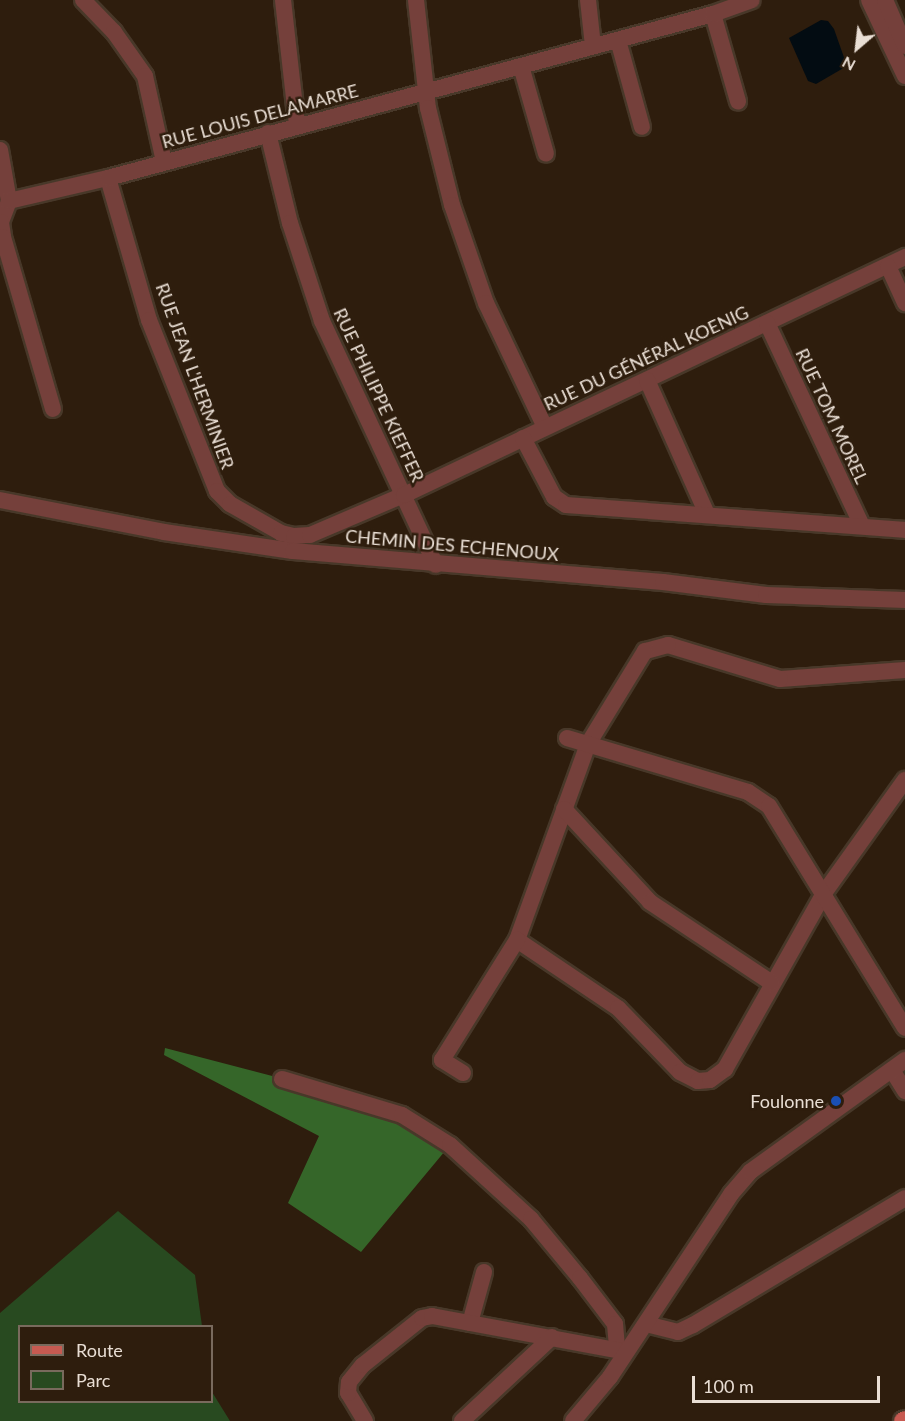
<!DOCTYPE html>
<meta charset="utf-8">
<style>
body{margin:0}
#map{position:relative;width:905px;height:1421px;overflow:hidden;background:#2e1d0d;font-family:Lato,sans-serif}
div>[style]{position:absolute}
.green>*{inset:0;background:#284a20}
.forest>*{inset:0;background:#356629}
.water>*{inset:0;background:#030c12}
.roads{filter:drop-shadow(2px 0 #483829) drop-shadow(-2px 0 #483829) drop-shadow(0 2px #483829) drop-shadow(0 -2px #483829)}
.minor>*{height:16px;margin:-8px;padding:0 8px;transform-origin:8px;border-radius:8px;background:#75403b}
.major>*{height:18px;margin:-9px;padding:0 9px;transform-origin:9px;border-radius:9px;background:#c75a51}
.dots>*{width:16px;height:16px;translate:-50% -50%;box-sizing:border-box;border:3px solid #2e1d0d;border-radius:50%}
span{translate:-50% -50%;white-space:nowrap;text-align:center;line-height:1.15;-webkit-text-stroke:5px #2e1d0d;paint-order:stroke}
.street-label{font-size:18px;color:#e9ded4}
.poi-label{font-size:18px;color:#e9ded4}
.right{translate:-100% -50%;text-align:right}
.legend{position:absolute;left:18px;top:1325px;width:195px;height:78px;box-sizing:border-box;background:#2e1d0d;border:2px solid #796a5d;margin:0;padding:8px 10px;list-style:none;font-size:18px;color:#e9ded4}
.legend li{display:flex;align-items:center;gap:12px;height:30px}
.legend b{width:30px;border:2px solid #796a5d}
.north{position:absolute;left:827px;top:18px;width:60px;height:60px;-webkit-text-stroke:4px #2e1d0d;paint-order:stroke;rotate:208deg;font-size:16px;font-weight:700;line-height:24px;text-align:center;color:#e9ded4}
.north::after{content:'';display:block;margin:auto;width:21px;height:27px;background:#e9ded4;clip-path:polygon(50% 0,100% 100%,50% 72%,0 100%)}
.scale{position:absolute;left:692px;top:1376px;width:188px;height:27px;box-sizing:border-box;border:3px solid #e9ded4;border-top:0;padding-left:8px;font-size:18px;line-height:21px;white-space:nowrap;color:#e9ded4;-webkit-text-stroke:4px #2e1d0d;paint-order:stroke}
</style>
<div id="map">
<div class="green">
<div style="clip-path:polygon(118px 1211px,195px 1275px,202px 1326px,20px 1326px,20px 1402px,212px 1402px,212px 1392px,230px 1421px,0 1421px,0 1313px)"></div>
</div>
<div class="forest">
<div style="clip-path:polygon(165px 1048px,334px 1092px,450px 1145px,361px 1252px,288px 1203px,319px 1136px,164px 1055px)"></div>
</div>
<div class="water">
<div style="clip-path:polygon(821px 20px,828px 21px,834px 29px,847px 66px,816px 84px,808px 81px,789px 38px)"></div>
</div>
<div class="roads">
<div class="minor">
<div style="left:83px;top:0;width:45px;rotate:45.9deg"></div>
<div style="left:114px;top:32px;width:54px;rotate:54.8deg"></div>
<div style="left:145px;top:76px;width:88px;rotate:77.5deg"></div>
<div style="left:283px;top:0;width:126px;rotate:83.6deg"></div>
<div style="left:416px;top:0;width:109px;rotate:83.7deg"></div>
<div style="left:428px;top:108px;width:100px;rotate:76.1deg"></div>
<div style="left:452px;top:205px;width:104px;rotate:70.9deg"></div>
<div style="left:486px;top:303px;width:137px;rotate:64.6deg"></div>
<div style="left:588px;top:0;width:46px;rotate:83.8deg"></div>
<div style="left:869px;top:0;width:84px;rotate:64.7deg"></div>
<div style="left:885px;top:0;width:50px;rotate:66.5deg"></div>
<div style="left:713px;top:14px;width:91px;rotate:74deg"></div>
<div style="left:618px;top:40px;width:90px;rotate:74.6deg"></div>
<div style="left:521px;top:66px;width:91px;rotate:74.1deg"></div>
<div style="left:268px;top:133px;width:93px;rotate:76.3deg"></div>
<div style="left:290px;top:223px;width:103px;rotate:71.9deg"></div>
<div style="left:322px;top:321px;width:269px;rotate:65deg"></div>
<div style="left:0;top:150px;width:52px;rotate:80deg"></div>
<div style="left:9px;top:201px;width:22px;rotate:111deg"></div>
<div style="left:1px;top:222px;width:15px;rotate:82deg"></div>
<div style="left:3px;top:237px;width:179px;rotate:73.8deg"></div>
<div style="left:108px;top:178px;width:148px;rotate:73.9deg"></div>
<div style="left:149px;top:320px;width:184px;rotate:68.3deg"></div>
<div style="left:217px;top:491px;width:18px;rotate:45deg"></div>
<div style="left:230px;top:504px;width:59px;rotate:29.6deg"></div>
<div style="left:281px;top:533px;width:13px;rotate:13deg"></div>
<div style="left:294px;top:536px;width:16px;rotate:-4deg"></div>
<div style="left:310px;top:535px;width:102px;rotate:-23.1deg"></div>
<div style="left:404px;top:495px;width:555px;rotate:-25.41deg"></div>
<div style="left:9px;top:201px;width:102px;rotate:-13.1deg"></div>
<div style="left:108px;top:178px;width:627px;rotate:-15.17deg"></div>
<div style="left:713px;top:14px;width:41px;rotate:-19.7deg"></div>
<div style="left:888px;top:266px;width:41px;rotate:65.3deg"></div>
<div style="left:767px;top:323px;width:224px;rotate:64.9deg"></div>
<div style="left:647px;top:380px;width:147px;rotate:65.9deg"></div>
<div style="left:523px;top:438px;width:67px;rotate:62.3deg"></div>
<div style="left:554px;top:497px;width:14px;rotate:34deg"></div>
<div style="left:566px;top:505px;width:340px;rotate:4.2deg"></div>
<div style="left:0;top:500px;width:167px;rotate:11deg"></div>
<div style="left:164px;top:532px;width:130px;rotate:8.4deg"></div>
<div style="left:293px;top:551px;width:371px;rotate:4.8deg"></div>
<div style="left:663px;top:582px;width:104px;rotate:7.2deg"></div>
<div style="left:766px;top:595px;width:139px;rotate:2.1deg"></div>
<div style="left:905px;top:670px;width:125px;rotate:175.9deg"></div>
<div style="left:780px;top:679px;width:117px;rotate:-163.1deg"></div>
<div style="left:668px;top:645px;width:24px;rotate:165deg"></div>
<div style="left:645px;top:651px;width:109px;rotate:121.5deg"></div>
<div style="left:588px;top:744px;width:208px;rotate:109.9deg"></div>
<div style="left:517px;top:940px;width:122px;rotate:34deg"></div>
<div style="left:618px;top:1008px;width:89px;rotate:45.9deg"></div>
<div style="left:680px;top:1072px;width:20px;rotate:27deg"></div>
<div style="left:698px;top:1081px;width:12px;rotate:-5deg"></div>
<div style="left:710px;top:1080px;width:19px;rotate:-36deg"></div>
<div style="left:725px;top:1069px;width:202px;rotate:-60.6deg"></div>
<div style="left:824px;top:893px;width:139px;rotate:-54.4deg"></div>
<div style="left:567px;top:738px;width:189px;rotate:16.6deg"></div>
<div style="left:748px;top:792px;width:25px;rotate:34deg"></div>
<div style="left:769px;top:806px;width:260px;rotate:58.5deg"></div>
<div style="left:564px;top:809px;width:127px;rotate:47.2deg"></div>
<div style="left:650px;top:902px;width:146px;rotate:33.6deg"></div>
<div style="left:892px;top:1070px;width:25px;rotate:58deg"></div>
<div style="left:463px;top:1073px;width:25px;rotate:-148deg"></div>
<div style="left:442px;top:1060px;width:142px;rotate:-58deg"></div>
<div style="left:282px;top:1079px;width:125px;rotate:16.7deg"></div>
<div style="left:402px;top:1115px;width:57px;rotate:32deg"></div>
<div style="left:450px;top:1145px;width:110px;rotate:42.4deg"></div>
<div style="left:531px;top:1219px;width:77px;rotate:50.3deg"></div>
<div style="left:580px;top:1278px;width:58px;rotate:52.7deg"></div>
<div style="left:615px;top:1324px;width:24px;rotate:85deg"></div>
<div style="left:470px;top:1323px;width:53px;rotate:-74.6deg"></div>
<div style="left:646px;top:1324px;width:33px;rotate:14deg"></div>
<div style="left:678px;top:1332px;width:17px;rotate:-25deg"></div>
<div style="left:693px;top:1325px;width:247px;rotate:-30.9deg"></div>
<div style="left:365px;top:1421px;width:33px;rotate:-121deg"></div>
<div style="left:348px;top:1393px;width:11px;rotate:-85deg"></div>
<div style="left:349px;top:1382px;width:22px;rotate:-51deg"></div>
<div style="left:363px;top:1365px;width:75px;rotate:-38.5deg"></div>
<div style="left:422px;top:1318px;width:10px;rotate:-11deg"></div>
<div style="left:432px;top:1316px;width:197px;rotate:10.5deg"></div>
<div style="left:462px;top:1421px;width:123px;rotate:-43deg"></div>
<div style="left:573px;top:1421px;width:57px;rotate:-49.9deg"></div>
<div style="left:610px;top:1377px;width:219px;rotate:-56.5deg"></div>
<div style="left:731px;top:1194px;width:30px;rotate:-49deg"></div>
<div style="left:751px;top:1171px;width:190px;rotate:-35.8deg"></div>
</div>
<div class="major">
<div style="left:903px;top:1421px;width:2px;rotate:-27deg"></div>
</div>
</div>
<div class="dots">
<div style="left:836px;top:1101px;background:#1a4fb4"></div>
</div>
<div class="street-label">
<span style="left:260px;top:116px;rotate:-15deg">RUE LOUIS DELAMARRE</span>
<span style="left:646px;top:358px;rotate:-25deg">RUE DU GÉNÉRAL KOENIG</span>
<span style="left:195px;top:376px;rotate:70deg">RUE JEAN L'HERMINIER</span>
<span style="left:379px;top:395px;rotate:65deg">RUE PHILIPPE KIEFFER</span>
<span style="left:832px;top:416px;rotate:65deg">RUE TOM MOREL</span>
<span style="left:452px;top:545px;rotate:5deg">CHEMIN DES ECHENOUX</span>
</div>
<div class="poi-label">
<span class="right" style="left:824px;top:1101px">Foulonne</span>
</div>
<ul class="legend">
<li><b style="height:8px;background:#c75a51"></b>Route</li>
<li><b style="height:16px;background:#284a20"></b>Parc</li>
</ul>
<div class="north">N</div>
<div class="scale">100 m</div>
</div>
